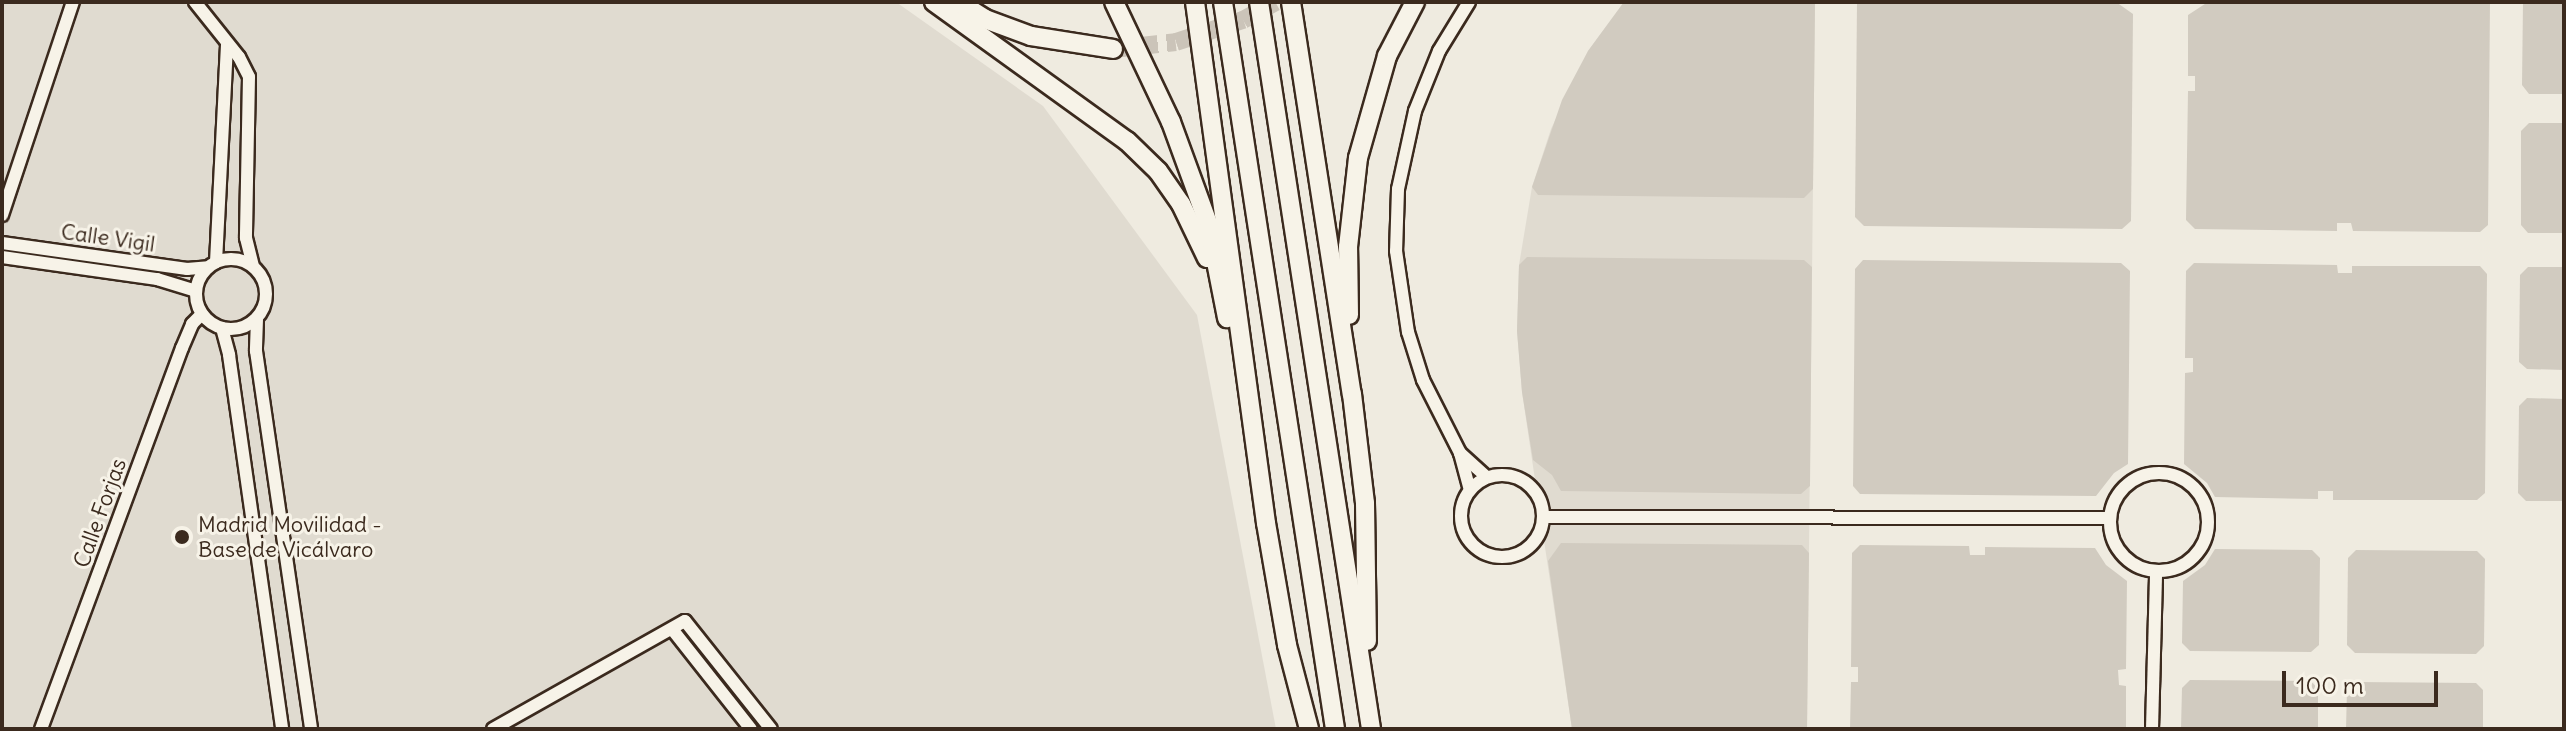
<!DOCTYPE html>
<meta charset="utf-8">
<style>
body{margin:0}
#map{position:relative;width:2566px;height:731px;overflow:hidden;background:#efebe0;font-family:Delius,sans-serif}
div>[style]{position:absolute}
.built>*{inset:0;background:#e0dbd0}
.green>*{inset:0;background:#d1cbc0}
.highway-tunnel>*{height:18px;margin-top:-9px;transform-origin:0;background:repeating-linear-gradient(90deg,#cbc4b9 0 18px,transparent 0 27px)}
.roads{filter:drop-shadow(2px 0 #3b2a1e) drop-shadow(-2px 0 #3b2a1e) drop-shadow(0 2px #3b2a1e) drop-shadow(0 -2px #3b2a1e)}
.minor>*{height:12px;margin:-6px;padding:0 6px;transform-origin:6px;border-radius:6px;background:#f7f3e8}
.minor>.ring{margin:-6px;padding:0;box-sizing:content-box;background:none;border:12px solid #f7f3e8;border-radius:50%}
.highway>*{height:18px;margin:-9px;padding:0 9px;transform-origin:9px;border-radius:9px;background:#f7f3e8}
.dots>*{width:22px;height:22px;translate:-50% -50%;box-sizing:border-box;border:4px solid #f7f3e8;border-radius:50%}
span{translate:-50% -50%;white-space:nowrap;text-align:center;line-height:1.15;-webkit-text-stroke:6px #f7f3e8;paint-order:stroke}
.street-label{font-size:22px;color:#3b2a1e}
.poi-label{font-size:22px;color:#3b2a1e}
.left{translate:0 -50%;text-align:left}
.frame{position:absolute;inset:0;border:4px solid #3b2a1e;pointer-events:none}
.scale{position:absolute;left:2282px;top:671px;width:156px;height:36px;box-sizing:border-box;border:4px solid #3b2a1e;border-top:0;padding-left:10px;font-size:24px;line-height:28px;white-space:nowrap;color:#3b2a1e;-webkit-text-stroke:6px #f7f3e8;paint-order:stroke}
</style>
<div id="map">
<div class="built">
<div style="clip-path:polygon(2px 2px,896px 2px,1043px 106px,1197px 315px,1276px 729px,2px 729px)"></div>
<div style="clip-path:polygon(1624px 2px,1815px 2px,1807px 729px,1572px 729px,1522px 392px,1517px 331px,1519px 265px,1532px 187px,1551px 129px,1588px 51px)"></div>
</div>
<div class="green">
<div style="clip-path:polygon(1624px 2px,1815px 2px,1813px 189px,1804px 198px,1538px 195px,1532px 187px,1562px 100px,1588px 51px)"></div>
<div style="clip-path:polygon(1857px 2px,2116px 2px,2133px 14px,2131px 221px,2122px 229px,1864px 226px,1855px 217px)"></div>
<div style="clip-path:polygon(2208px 2px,2490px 2px,2488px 225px,2480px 232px,2353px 231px,2351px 223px,2337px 223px,2337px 231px,2195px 229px,2186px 220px,2188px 91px,2195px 91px,2195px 76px,2188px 76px,2188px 15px)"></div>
<div style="clip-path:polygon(2523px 2px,2564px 2px,2564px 94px,2529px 94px,2522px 85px)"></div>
<div style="clip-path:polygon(2529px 123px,2564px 123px,2564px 233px,2528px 233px,2521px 225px,2521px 131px)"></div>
<div style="clip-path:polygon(1527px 257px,1804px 260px,1812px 267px,1810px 486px,1801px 494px,1561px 491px,1552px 475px,1533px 460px,1522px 392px,1517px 331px,1519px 265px)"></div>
<div style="clip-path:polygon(1863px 260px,2121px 263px,2130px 271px,2128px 464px,2114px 473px,2096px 496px,1860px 494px,1853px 486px,1855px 269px)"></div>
<div style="clip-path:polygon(2194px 263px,2337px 265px,2338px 273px,2352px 273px,2352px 266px,2480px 266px,2487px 274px,2485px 493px,2477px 500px,2333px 500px,2333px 491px,2318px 491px,2318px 499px,2215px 497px,2207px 483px,2184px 464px,2185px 373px,2193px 372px,2193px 358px,2185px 358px,2186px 271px)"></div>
<div style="clip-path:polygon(2528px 267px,2564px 267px,2564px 370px,2527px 369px,2519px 362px,2520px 275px)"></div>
<div style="clip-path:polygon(2527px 398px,2564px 399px,2564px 501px,2526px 501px,2518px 493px,2519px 406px)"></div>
<div style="clip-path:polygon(1561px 543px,1802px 545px,1809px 553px,1807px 729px,1572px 729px,1548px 561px)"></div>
<div style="clip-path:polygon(1860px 545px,1969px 546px,1970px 555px,1985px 555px,1985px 547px,2095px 548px,2106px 565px,2127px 581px,2126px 669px,2118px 670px,2119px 685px,2126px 686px,2126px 729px,1850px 729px,1851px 682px,1858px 682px,1858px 667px,1851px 667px,1852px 553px)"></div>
<div style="clip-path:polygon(2215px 549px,2312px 550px,2320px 558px,2319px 645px,2311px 652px,2190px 651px,2182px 643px,2183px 581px,2205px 565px)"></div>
<div style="clip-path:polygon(2356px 550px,2477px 551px,2485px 559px,2484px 646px,2476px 654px,2355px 653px,2347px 645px,2348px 558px)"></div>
<div style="clip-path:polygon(2190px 680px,2311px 681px,2318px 689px,2318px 729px,2181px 729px,2182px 688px)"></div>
<div style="clip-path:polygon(2355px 682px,2476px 683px,2483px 690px,2483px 729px,2346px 729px,2347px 689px)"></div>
</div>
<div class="highway-tunnel">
<div style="left:1113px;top:49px;width:63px;rotate:-6.3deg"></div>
<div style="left:1176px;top:42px;width:71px;rotate:-18.2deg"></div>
<div style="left:1243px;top:20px;width:37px;rotate:-29deg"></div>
</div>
<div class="roads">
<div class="minor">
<div style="left:195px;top:2px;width:70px;rotate:51.3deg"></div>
<div style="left:239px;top:57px;width:22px;rotate:63deg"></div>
<div style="left:249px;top:77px;width:161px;rotate:91.1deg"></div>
<div style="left:246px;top:238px;width:29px;rotate:76deg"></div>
<div style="left:1469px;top:2px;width:57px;rotate:121.5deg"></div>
<div style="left:1439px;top:51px;width:65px;rotate:111.8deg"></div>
<div style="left:1415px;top:111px;width:80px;rotate:102.3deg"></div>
<div style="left:1398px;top:189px;width:62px;rotate:91.8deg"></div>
<div style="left:1396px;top:251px;width:82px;rotate:81.6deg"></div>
<div style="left:1408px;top:332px;width:50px;rotate:72.6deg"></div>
<div style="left:1423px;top:380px;width:82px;rotate:63.1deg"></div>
<div style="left:1460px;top:453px;width:38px;rotate:75deg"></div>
<div style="left:2px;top:215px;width:225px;rotate:-71.6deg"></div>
<div style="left:2px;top:243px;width:187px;rotate:8deg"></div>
<div style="left:187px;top:269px;width:21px;rotate:-5deg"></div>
<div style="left:2px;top:257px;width:157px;rotate:8.1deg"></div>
<div style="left:157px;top:279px;width:41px;rotate:17.1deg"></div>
<div class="ring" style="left:196px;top:259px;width:58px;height:58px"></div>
<div style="left:216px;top:262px;width:218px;rotate:-87.1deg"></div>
<div style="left:257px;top:319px;width:32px;rotate:92deg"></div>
<div style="left:256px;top:351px;width:382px;rotate:81.7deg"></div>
<div style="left:222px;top:328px;width:28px;rotate:75deg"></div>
<div style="left:229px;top:355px;width:378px;rotate:81.9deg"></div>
<div style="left:1460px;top:453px;width:36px;rotate:42deg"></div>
<div class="ring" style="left:2110px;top:473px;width:86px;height:86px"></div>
<div class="ring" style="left:1461px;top:475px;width:70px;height:70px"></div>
<div style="left:1543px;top:517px;width:566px;rotate:0.1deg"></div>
<div style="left:672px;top:629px;width:127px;rotate:51.7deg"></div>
<div style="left:41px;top:729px;width:406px;rotate:-69.7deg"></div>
<div style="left:182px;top:348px;width:26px;rotate:-67deg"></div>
<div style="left:192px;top:324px;width:14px;rotate:-45deg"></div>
<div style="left:493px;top:729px;width:220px;rotate:-29.4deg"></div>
<div style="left:685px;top:621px;width:138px;rotate:51.5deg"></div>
<div style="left:2152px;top:729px;width:158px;rotate:-88.5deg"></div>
</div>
<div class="highway">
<div style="left:934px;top:2px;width:238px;rotate:35.8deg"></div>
<div style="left:1127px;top:141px;width:43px;rotate:44.1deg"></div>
<div style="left:1158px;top:171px;width:40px;rotate:55.1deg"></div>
<div style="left:1181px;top:204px;width:60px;rotate:64.3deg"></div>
<div style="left:958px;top:2px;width:32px;rotate:32deg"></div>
<div style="left:985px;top:19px;width:49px;rotate:20.3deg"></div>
<div style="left:1031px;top:36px;width:83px;rotate:9deg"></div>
<div style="left:1114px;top:2px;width:133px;rotate:64.6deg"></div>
<div style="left:1171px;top:122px;width:111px;rotate:69.9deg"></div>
<div style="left:1209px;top:226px;width:94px;rotate:78.9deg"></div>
<div style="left:1195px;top:2px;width:526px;rotate:82.24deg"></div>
<div style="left:1266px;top:523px;width:124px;rotate:80.2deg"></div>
<div style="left:1287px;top:645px;width:87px;rotate:75.3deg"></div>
<div style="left:1223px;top:2px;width:736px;rotate:81.24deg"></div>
<div style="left:1259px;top:2px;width:736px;rotate:81.24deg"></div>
<div style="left:1291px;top:2px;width:397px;rotate:81.2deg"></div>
<div style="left:1352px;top:394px;width:110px;rotate:83.2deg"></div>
<div style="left:1365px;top:503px;width:138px;rotate:89.2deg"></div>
<div style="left:1349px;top:315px;width:68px;rotate:-90.8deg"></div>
<div style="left:1348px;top:247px;width:90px;rotate:-83.6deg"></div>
<div style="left:1358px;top:158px;width:106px;rotate:-74.1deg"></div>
<div style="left:1387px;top:56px;width:61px;rotate:-62.6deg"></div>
</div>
</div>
<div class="dots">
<div style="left:182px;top:537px;background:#3b2a1e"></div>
</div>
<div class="street-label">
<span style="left:108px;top:238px;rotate:8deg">Calle Vigil</span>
<span style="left:100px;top:513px;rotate:-70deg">Calle Forjas</span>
</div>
<div class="poi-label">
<span class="left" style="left:198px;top:537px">Madrid Movilidad -<br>Base de Vicálvaro</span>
</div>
<div class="frame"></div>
<div class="scale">100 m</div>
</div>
